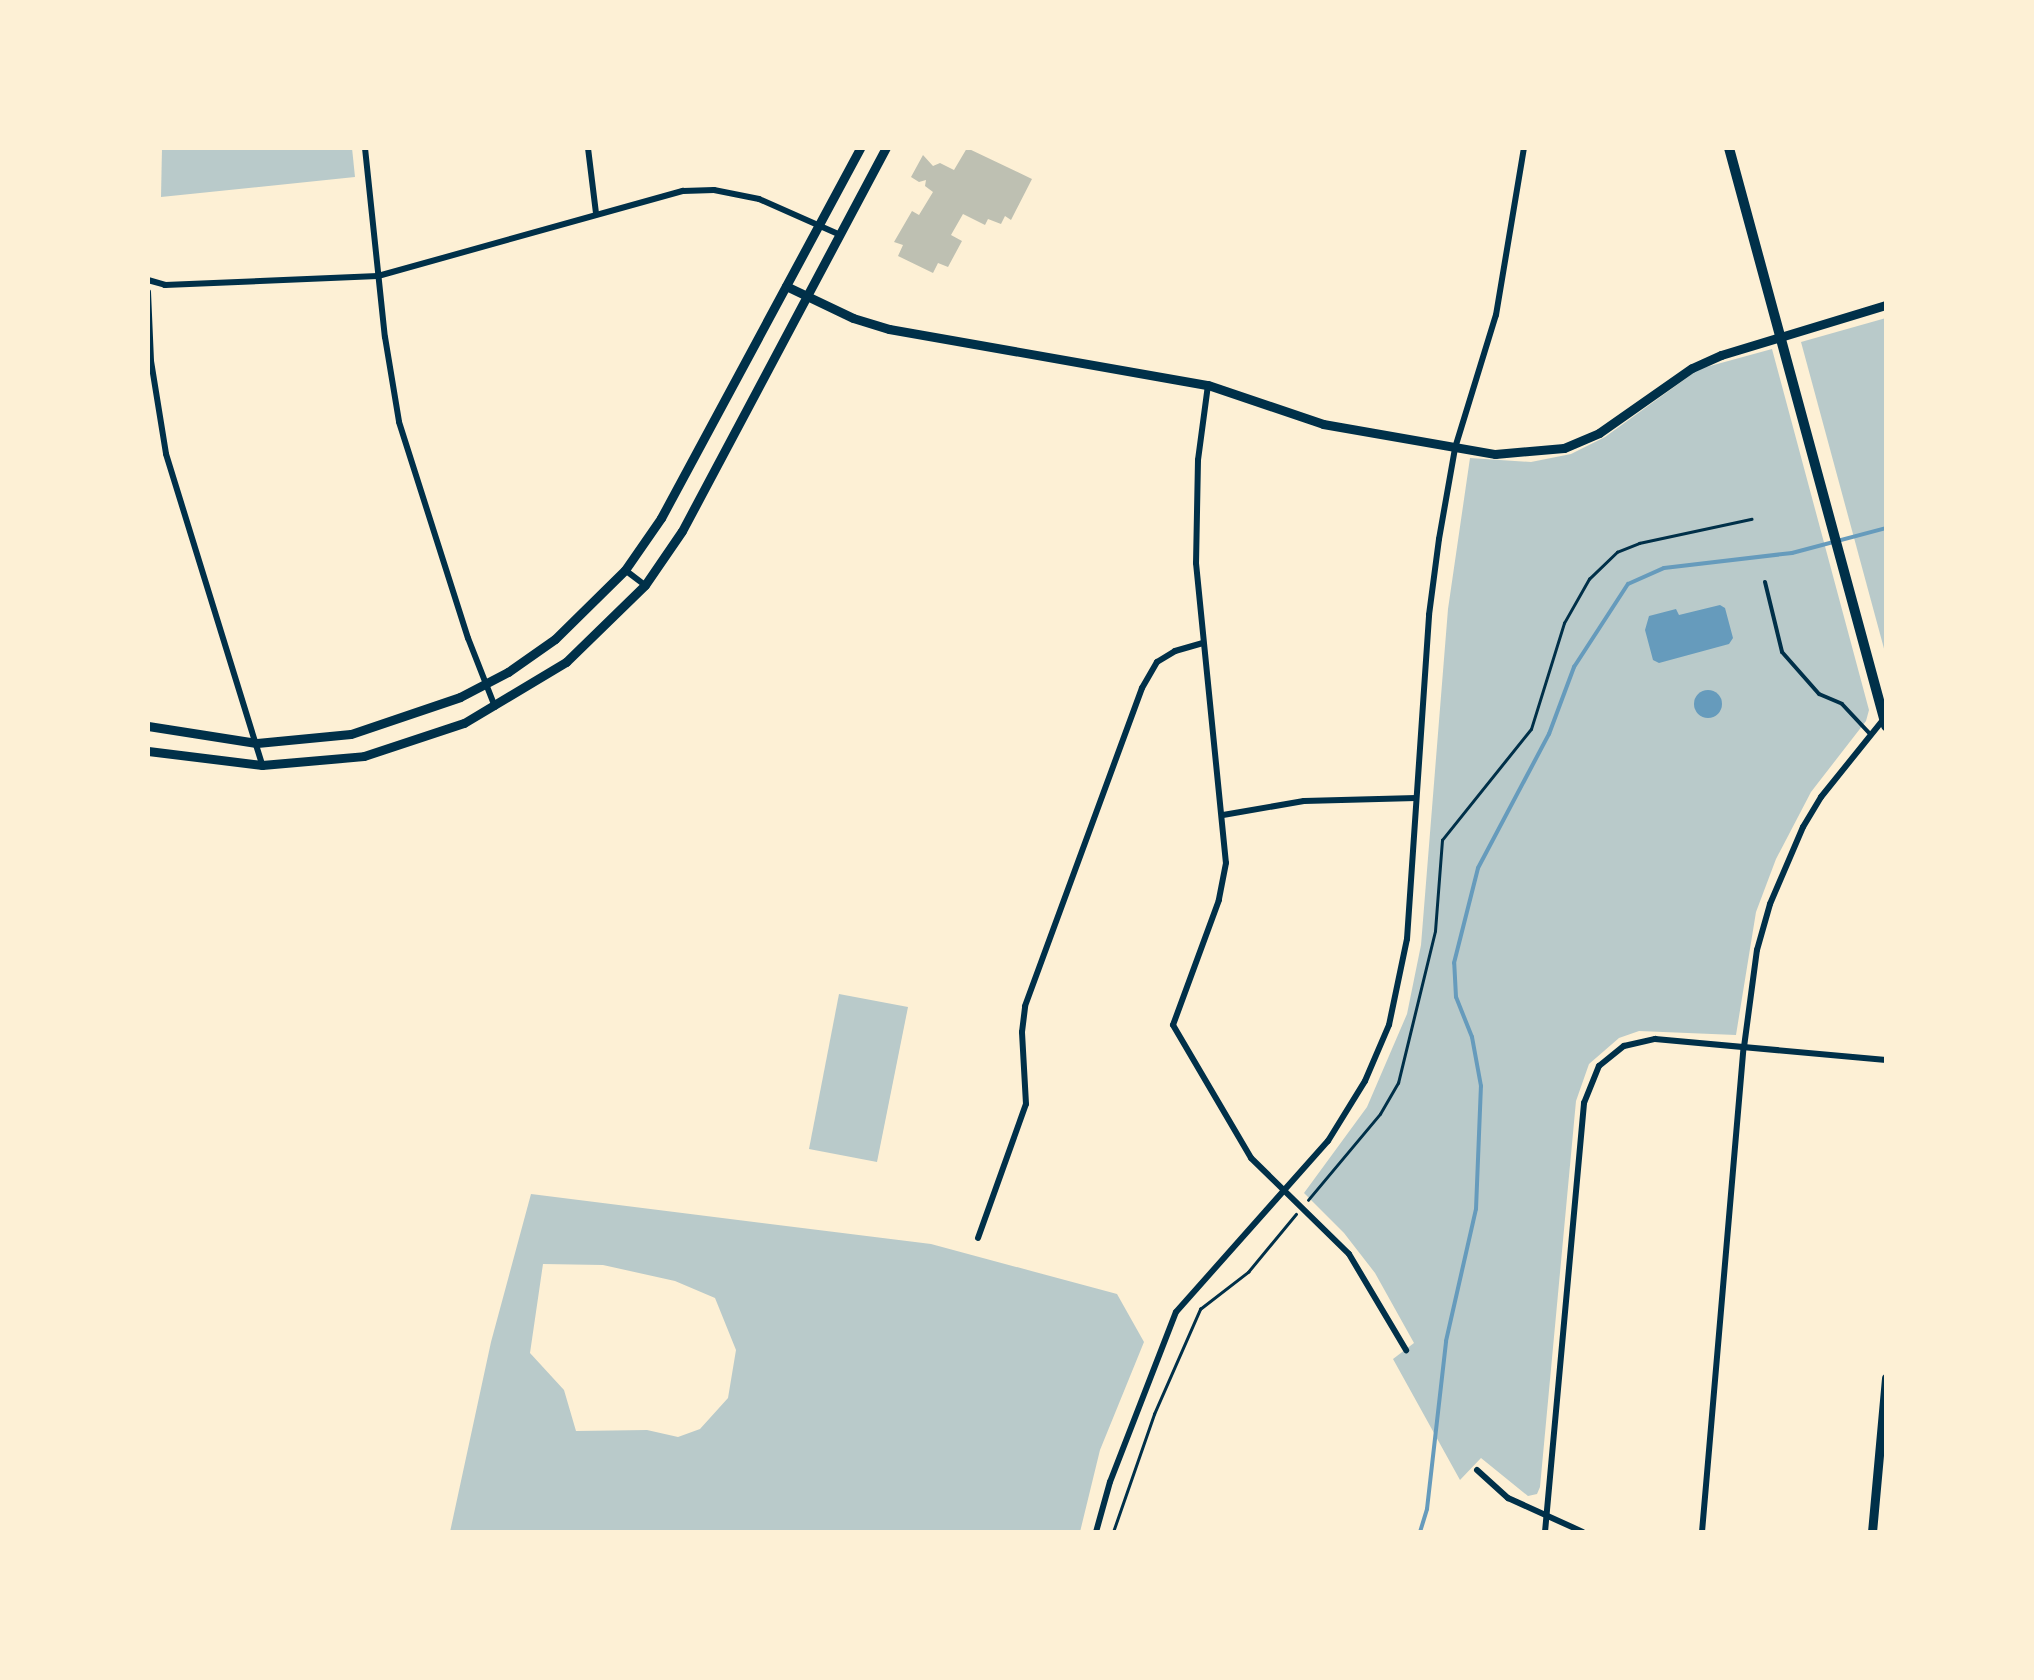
<!DOCTYPE html>
<style>
body{margin:0}
#map{position:relative;width:2034px;height:1680px;overflow:hidden;background:#fdf0d5;font-family:Helvetica,sans-serif}
div>[style]{position:absolute}
.green>*{inset:0;background:#b9caca}
.water>*{inset:0;background:#669bbc}
.round{border-radius:50%}
.stream>*{height:4px;margin:-2px;padding:0 2px;transform-origin:2px;border-radius:2px;background:#669bbc}
.building>*{inset:0;background:#bec0b2}
.path>*{height:2.5px;margin:-1.25px;padding:0 1.25px;transform-origin:1.25px;border-radius:1.25px;background:#003049}
.service>*{height:4px;margin:-2px;padding:0 2px;transform-origin:2px;border-radius:2px;background:#003049}
.minor>*{height:6px;margin:-3px;padding:0 3px;transform-origin:3px;border-radius:3px;background:#003049}
.tertiary>*{height:9px;margin:-4.5px;padding:0 4.5px;transform-origin:4.5px;border-radius:4.5px;background:#003049}
.secondary>*{height:10px;margin:-5px;padding:0 5px;transform-origin:5px;border-radius:5px;background:#003049}
span{translate:-50% -50%;white-space:nowrap;text-align:center;line-height:1.15;-webkit-text-stroke:9px #fdf0d5;paint-order:stroke}
.frame{position:absolute;inset:0;border:150px solid #fdf0d5;pointer-events:none}
</style>
<div id="map">
<div class="green">
<div style="clip-path:polygon(162px 148px,352px 148px,355px 177px,161px 197px)"></div>
<div style="clip-path:polygon(1886px 318px,1886px 656px,1801px 342px)"></div>
<div style="clip-path:polygon(1772px 349px,1869px 710px,1866px 721px,1811px 792px,1776px 859px,1756px 912px,1736px 1035px,1639px 1031px,1619px 1038px,1589px 1064px,1576px 1101px,1540px 1487px,1537px 1494px,1528px 1496px,1481px 1458px,1460px 1480px,1393px 1359px,1414px 1343px,1375px 1273px,1344px 1233px,1304px 1193px,1367px 1107px,1407px 1014px,1421px 945px,1448px 609px,1470px 458px,1531px 462px,1571px 454px,1605px 437px,1699px 369px)"></div>
<div style="clip-path:polygon(839px 994px,908px 1007px,877px 1162px,809px 1149px)"></div>
<div style="clip-path:polygon(evenodd,531px 1194px,931px 1244px,1117px 1294px,1144px 1342px,1100px 1450px,1080px 1532px,450px 1532px,491px 1342px,531px 1194px,543px 1264px,603px 1265px,675px 1281px,715px 1298px,736px 1350px,728px 1398px,700px 1429px,678px 1437px,647px 1430px,576px 1431px,564px 1390px,530px 1353px,543px 1264px)"></div>
</div>
<div class="water">
<div style="clip-path:polygon(1720px 605px,1725px 608px,1733px 638px,1729px 644px,1659px 663px,1653px 660px,1645px 630px,1649px 616px,1676px 609px,1679px 615px)"></div>
<div class="round" style="left:1694px;top:690px;width:28px;height:28px"></div>
</div>
<div class="stream">
<div style="left:1420px;top:1532px;width:24px;rotate:-73deg"></div>
<div style="left:1427px;top:1509px;width:169px;rotate:-83.5deg"></div>
<div style="left:1446px;top:1341px;width:135px;rotate:-77.2deg"></div>
<div style="left:1476px;top:1209px;width:123px;rotate:-87.7deg"></div>
<div style="left:1481px;top:1086px;width:50px;rotate:-100.4deg"></div>
<div style="left:1472px;top:1037px;width:43px;rotate:-111.8deg"></div>
<div style="left:1456px;top:997px;width:34px;rotate:-93deg"></div>
<div style="left:1454px;top:963px;width:98px;rotate:-75.8deg"></div>
<div style="left:1478px;top:868px;width:152px;rotate:-62.1deg"></div>
<div style="left:1549px;top:734px;width:72px;rotate:-69.5deg"></div>
<div style="left:1574px;top:667px;width:99px;rotate:-57deg"></div>
<div style="left:1628px;top:584px;width:39px;rotate:-24deg"></div>
<div style="left:1664px;top:568px;width:129px;rotate:-6.7deg"></div>
<div style="left:1792px;top:553px;width:97px;rotate:-14.9deg"></div>
</div>
<div class="building">
<div style="clip-path:polygon(967px 148px,1032px 179px,1011px 220px,1005px 216px,1001px 224px,988px 219px,985px 225px,963px 214px,951px 235px,962px 241px,948px 267px,938px 263px,933px 273px,898px 256px,903px 245px,894px 242px,912px 211px,919px 215px,933px 192px,925px 186px,926px 180px,919px 182px,911px 177px,923px 155px,933px 166px,940px 163px,954px 170px)"></div>
</div>
<div class="path">
<div style="left:1308px;top:1200px;width:112px;rotate:-50.1deg"></div>
<div style="left:1380px;top:1114px;width:36px;rotate:-60deg"></div>
<div style="left:1398px;top:1083px;width:156px;rotate:-76.3deg"></div>
<div style="left:1435px;top:931px;width:91px;rotate:-85.6deg"></div>
<div style="left:1442px;top:840px;width:142px;rotate:-51.3deg"></div>
<div style="left:1531px;top:729px;width:111px;rotate:-72.7deg"></div>
<div style="left:1564px;top:623px;width:51px;rotate:-60.4deg"></div>
<div style="left:1589px;top:579px;width:39px;rotate:-44deg"></div>
<div style="left:1617px;top:552px;width:24px;rotate:-22deg"></div>
<div style="left:1639px;top:543px;width:115px;rotate:-12.1deg"></div>
<div style="left:1113px;top:1532px;width:125px;rotate:-70.8deg"></div>
<div style="left:1154px;top:1414px;width:115px;rotate:-66.3deg"></div>
<div style="left:1200px;top:1309px;width:61px;rotate:-37.6deg"></div>
<div style="left:1248px;top:1272px;width:75px;rotate:-50.4deg"></div>
</div>
<div class="service">
<div style="left:1765px;top:582px;width:72px;rotate:76.3deg"></div>
<div style="left:1782px;top:652px;width:56px;rotate:48.6deg"></div>
<div style="left:1819px;top:694px;width:25px;rotate:23deg"></div>
<div style="left:1842px;top:704px;width:41px;rotate:47deg"></div>
</div>
<div class="minor">
<div style="left:365px;top:148px;width:190px;rotate:84deg"></div>
<div style="left:385px;top:337px;width:86px;rotate:80.6deg"></div>
<div style="left:399px;top:422px;width:227px;rotate:72.3deg"></div>
<div style="left:468px;top:638px;width:74px;rotate:68.6deg"></div>
<div style="left:588px;top:148px;width:65px;rotate:83deg"></div>
<div style="left:148px;top:280px;width:18px;rotate:16deg"></div>
<div style="left:165px;top:285px;width:213px;rotate:-2.4deg"></div>
<div style="left:378px;top:276px;width:317px;rotate:-15.6deg"></div>
<div style="left:683px;top:191px;width:31px;rotate:-2deg"></div>
<div style="left:714px;top:190px;width:46px;rotate:11.3deg"></div>
<div style="left:759px;top:199px;width:86px;rotate:23.9deg"></div>
<div style="left:148px;top:292px;width:69px;rotate:87.5deg"></div>
<div style="left:151px;top:361px;width:94px;rotate:80.8deg"></div>
<div style="left:166px;top:454px;width:325px;rotate:72.8deg"></div>
<div style="left:1208px;top:385px;width:76px;rotate:97.6deg"></div>
<div style="left:1198px;top:460px;width:103px;rotate:91.1deg"></div>
<div style="left:1196px;top:563px;width:301px;rotate:84.3deg"></div>
<div style="left:1226px;top:863px;width:38px;rotate:101deg"></div>
<div style="left:1219px;top:900px;width:133px;rotate:110.2deg"></div>
<div style="left:1173px;top:1025px;width:154px;rotate:59.6deg"></div>
<div style="left:1251px;top:1158px;width:137px;rotate:44.4deg"></div>
<div style="left:1349px;top:1254px;width:112px;rotate:59.3deg"></div>
<div style="left:625px;top:570px;width:25px;rotate:37deg"></div>
<div style="left:1223px;top:815px;width:82px;rotate:-9.8deg"></div>
<div style="left:1304px;top:801px;width:112px;rotate:-1.5deg"></div>
<div style="left:978px;top:1238px;width:142px;rotate:-70.3deg"></div>
<div style="left:1026px;top:1104px;width:72px;rotate:-93.2deg"></div>
<div style="left:1022px;top:1032px;width:26px;rotate:-83deg"></div>
<div style="left:1025px;top:1006px;width:339px;rotate:-69.8deg"></div>
<div style="left:1142px;top:688px;width:30px;rotate:-60deg"></div>
<div style="left:1157px;top:662px;width:21px;rotate:-31deg"></div>
<div style="left:1175px;top:651px;width:29px;rotate:-16deg"></div>
<div style="left:1477px;top:1470px;width:42px;rotate:42.1deg"></div>
<div style="left:1508px;top:1498px;width:82px;rotate:24.4deg"></div>
<div style="left:1096px;top:1532px;width:52px;rotate:-74.4deg"></div>
<div style="left:1110px;top:1482px;width:182px;rotate:-68.8deg"></div>
<div style="left:1176px;top:1312px;width:229px;rotate:-48.4deg"></div>
<div style="left:1328px;top:1141px;width:70px;rotate:-58.3deg"></div>
<div style="left:1365px;top:1081px;width:61px;rotate:-66.8deg"></div>
<div style="left:1389px;top:1025px;width:88px;rotate:-78.2deg"></div>
<div style="left:1407px;top:939px;width:325px;rotate:-86.1deg"></div>
<div style="left:1429px;top:615px;width:77px;rotate:-82.5deg"></div>
<div style="left:1439px;top:539px;width:92px;rotate:-80deg"></div>
<div style="left:1455px;top:448px;width:139px;rotate:-72.9deg"></div>
<div style="left:1496px;top:315px;width:169px;rotate:-80.5deg"></div>
<div style="left:1545px;top:1532px;width:431px;rotate:-84.8deg"></div>
<div style="left:1584px;top:1103px;width:40px;rotate:-68deg"></div>
<div style="left:1599px;top:1066px;width:32px;rotate:-39deg"></div>
<div style="left:1624px;top:1046px;width:32px;rotate:-13deg"></div>
<div style="left:1655px;top:1039px;width:232px;rotate:5.2deg"></div>
<div style="left:1702px;top:1532px;width:487px;rotate:-85.1deg"></div>
<div style="left:1744px;top:1047px;width:98px;rotate:-82.4deg"></div>
<div style="left:1757px;top:950px;width:48px;rotate:-74.2deg"></div>
<div style="left:1770px;top:904px;width:84px;rotate:-66.8deg"></div>
<div style="left:1803px;top:827px;width:35px;rotate:-59deg"></div>
<div style="left:1821px;top:797px;width:99px;rotate:-51.2deg"></div>
</div>
<div class="tertiary">
<div style="left:786px;top:286px;width:74px;rotate:25.5deg"></div>
<div style="left:853px;top:318px;width:38px;rotate:17deg"></div>
<div style="left:889px;top:329px;width:324px;rotate:10deg"></div>
<div style="left:1208px;top:385px;width:121px;rotate:18.7deg"></div>
<div style="left:1323px;top:424px;width:175px;rotate:9.9deg"></div>
<div style="left:1495px;top:454px;width:69px;rotate:-5deg"></div>
<div style="left:1564px;top:448px;width:38px;rotate:-23deg"></div>
<div style="left:1599px;top:433px;width:113px;rotate:-35deg"></div>
<div style="left:1692px;top:368px;width:32px;rotate:-24deg"></div>
<div style="left:1721px;top:355px;width:172px;rotate:-16.9deg"></div>
<div style="left:148px;top:726px;width:110px;rotate:8.9deg"></div>
<div style="left:257px;top:743px;width:94px;rotate:-5.5deg"></div>
<div style="left:351px;top:734px;width:115px;rotate:-18.7deg"></div>
<div style="left:460px;top:697px;width:54px;rotate:-27.5deg"></div>
<div style="left:508px;top:672px;width:57px;rotate:-35.1deg"></div>
<div style="left:555px;top:639px;width:98px;rotate:-44.6deg"></div>
<div style="left:625px;top:570px;width:63px;rotate:-55.3deg"></div>
<div style="left:661px;top:518px;width:420px;rotate:-61.7deg"></div>
<div style="left:148px;top:751px;width:115px;rotate:7deg"></div>
<div style="left:262px;top:765px;width:102px;rotate:-5deg"></div>
<div style="left:364px;top:756px;width:105px;rotate:-18.3deg"></div>
<div style="left:464px;top:723px;width:119px;rotate:-30.9deg"></div>
<div style="left:566px;top:662px;width:110px;rotate:-44.3deg"></div>
<div style="left:645px;top:585px;width:65px;rotate:-55.6deg"></div>
<div style="left:682px;top:531px;width:434px;rotate:-62deg"></div>
<div style="left:1872px;top:1532px;width:155px;rotate:-84.8deg"></div>
</div>
<div class="secondary">
<div style="left:1729px;top:148px;width:599px;rotate:74.8deg"></div>
</div>
<div class="frame"></div>
</div>
